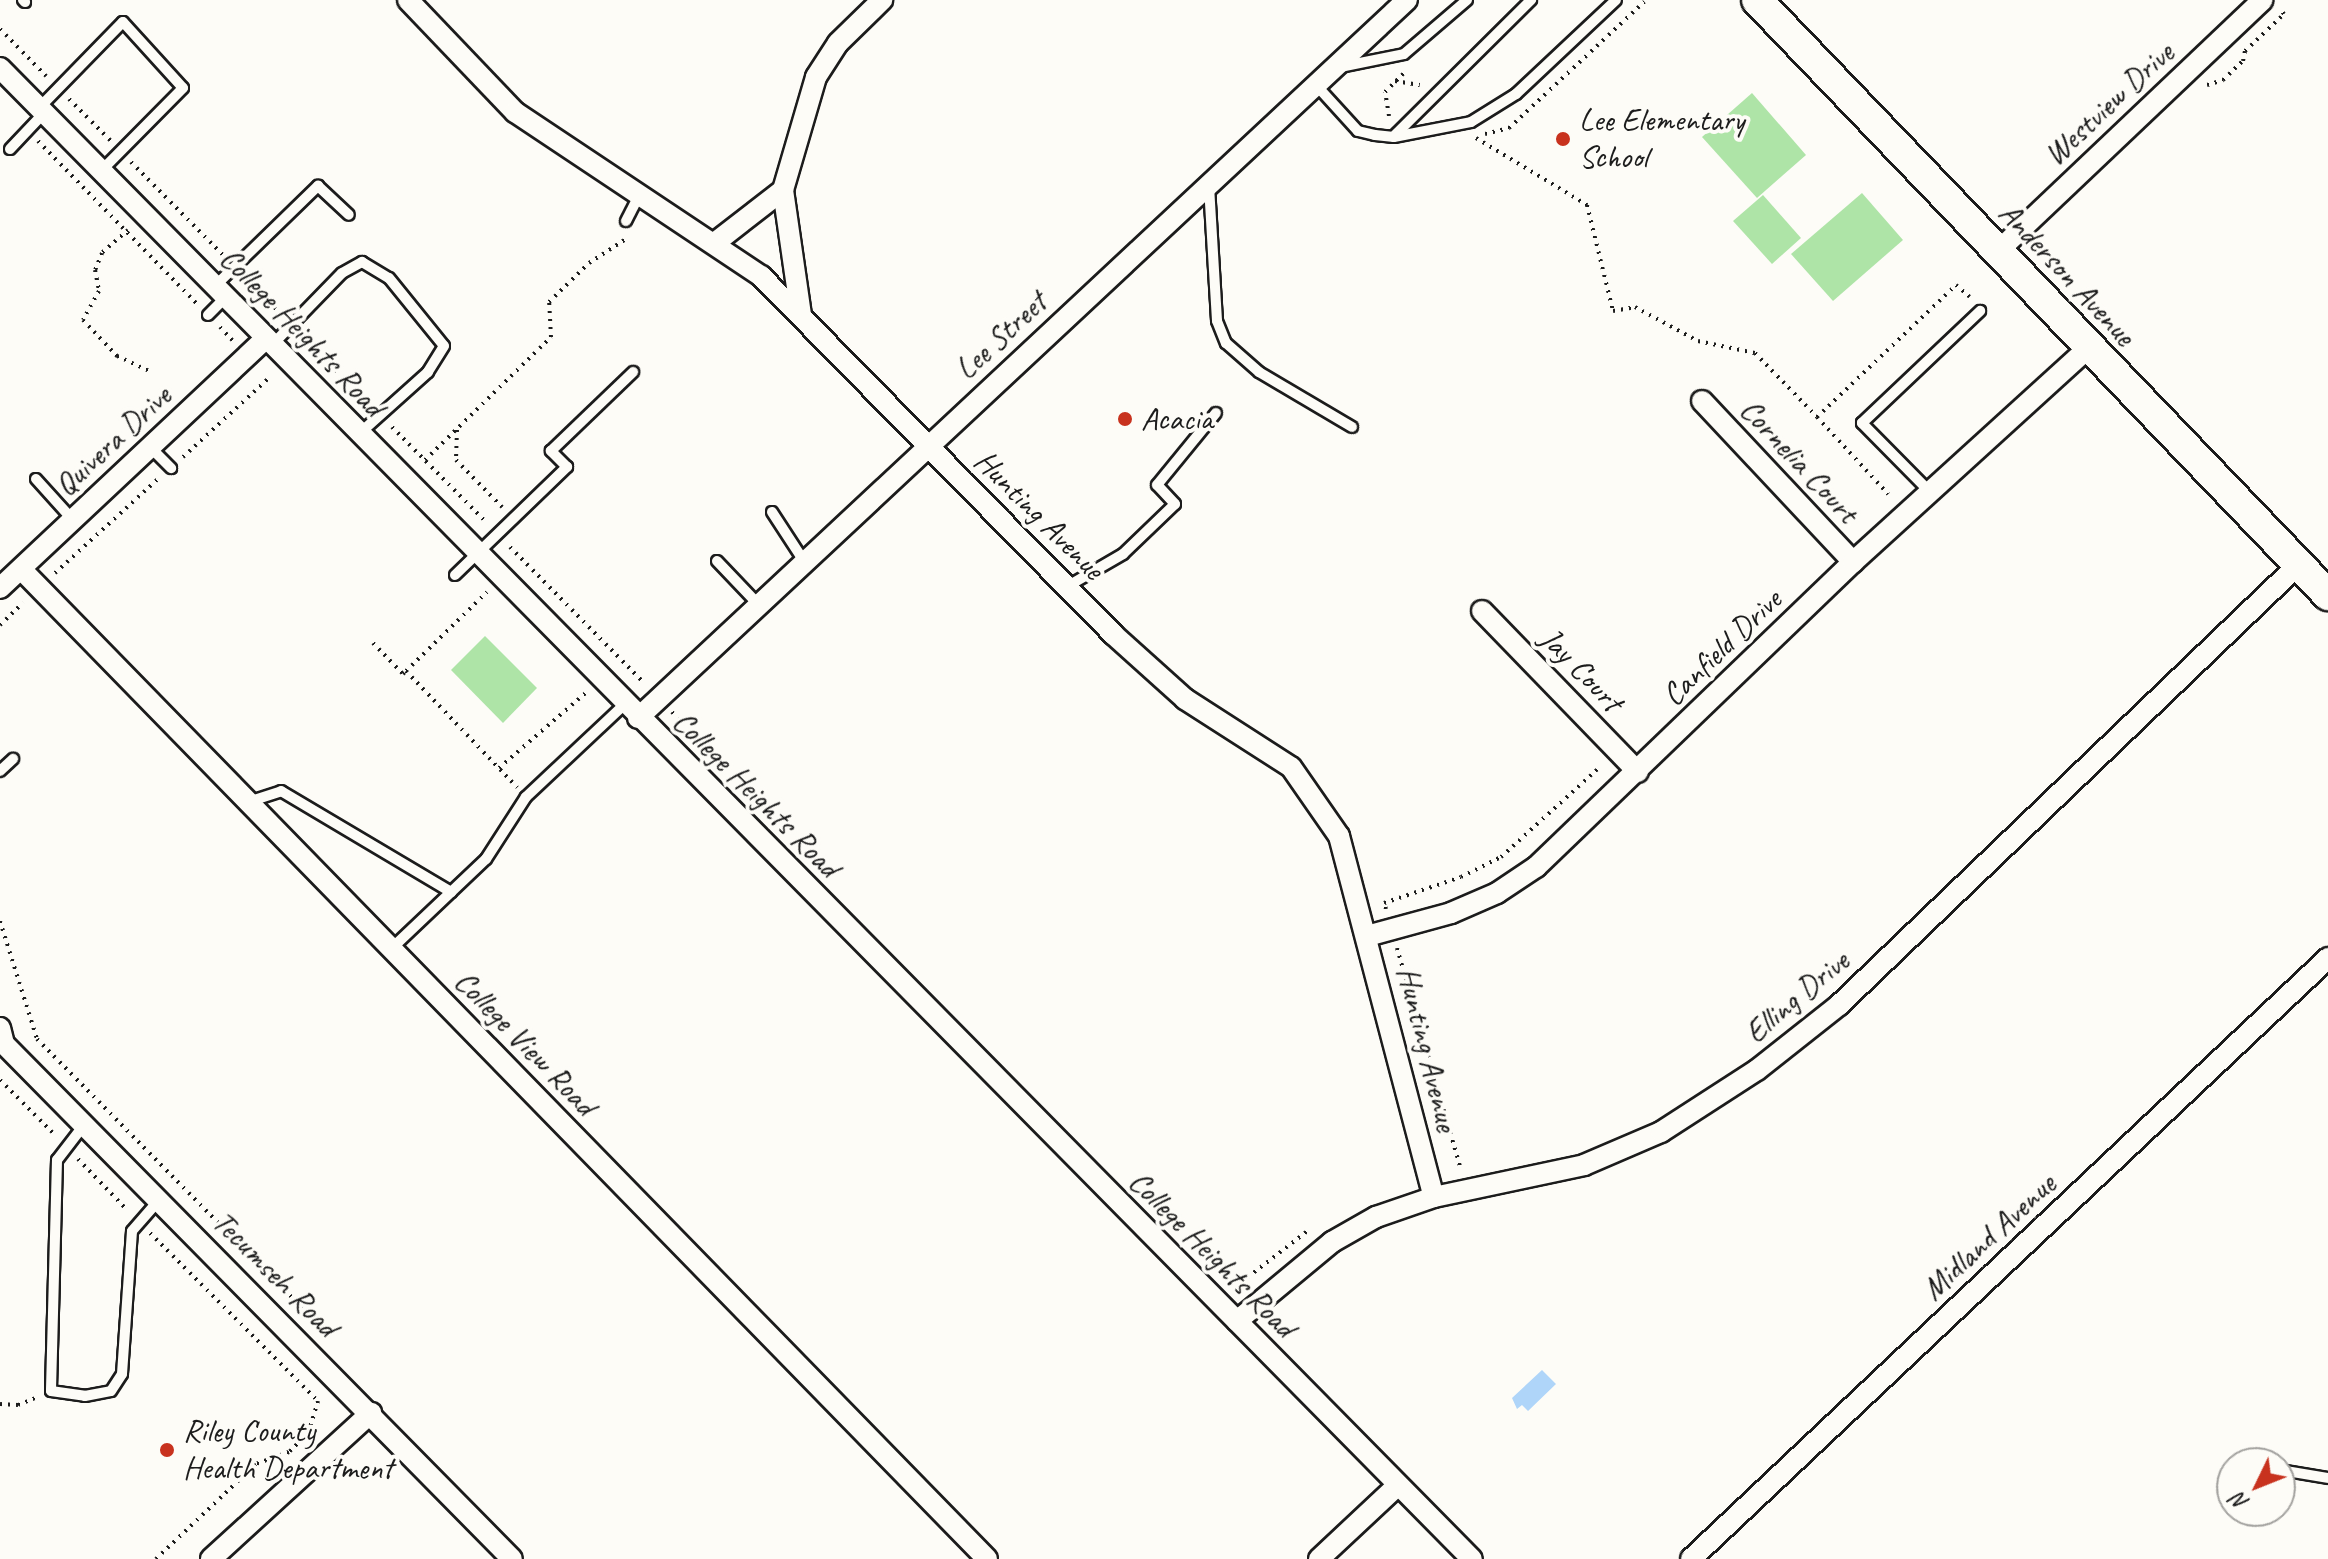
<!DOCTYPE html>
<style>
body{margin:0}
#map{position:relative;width:2328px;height:1559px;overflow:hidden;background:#fdfcf7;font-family:Caveat,sans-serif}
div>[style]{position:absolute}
.green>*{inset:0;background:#aee4a7}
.water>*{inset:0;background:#afd5f9}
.path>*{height:4px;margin-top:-2px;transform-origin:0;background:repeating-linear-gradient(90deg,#1c1c1c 0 2px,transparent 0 8px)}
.roads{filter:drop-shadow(2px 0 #1c1c1c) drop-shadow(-2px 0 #1c1c1c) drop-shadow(0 2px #1c1c1c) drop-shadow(0 -2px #1c1c1c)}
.lane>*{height:10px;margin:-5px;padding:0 5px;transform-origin:5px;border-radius:5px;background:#fdfcf7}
.street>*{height:20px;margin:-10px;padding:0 10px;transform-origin:10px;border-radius:10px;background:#fdfcf7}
.secondary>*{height:30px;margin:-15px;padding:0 15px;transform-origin:15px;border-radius:15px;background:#fdfcf7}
.dots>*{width:22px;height:22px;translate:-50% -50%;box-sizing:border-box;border:4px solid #fdfcf7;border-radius:50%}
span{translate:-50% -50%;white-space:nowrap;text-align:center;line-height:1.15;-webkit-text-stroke:8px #fdfcf7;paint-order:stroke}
.street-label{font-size:32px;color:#1c1c1c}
.poi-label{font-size:32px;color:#1c1c1c}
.left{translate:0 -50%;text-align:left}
.north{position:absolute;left:2216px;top:1447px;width:80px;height:80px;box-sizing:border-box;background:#fdfcf7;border:2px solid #a3a29f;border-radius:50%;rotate:227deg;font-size:22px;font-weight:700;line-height:32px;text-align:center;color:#1c1c1c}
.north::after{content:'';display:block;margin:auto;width:28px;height:36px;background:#c8321e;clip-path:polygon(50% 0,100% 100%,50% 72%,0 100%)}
</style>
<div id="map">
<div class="green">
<div style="clip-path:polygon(1752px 93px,1806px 155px,1757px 198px,1702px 137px)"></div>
<div style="clip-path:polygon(1862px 193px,1903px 240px,1833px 301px,1791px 254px)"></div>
<div style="clip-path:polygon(1763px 195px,1801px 238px,1772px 264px,1733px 221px)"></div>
<div style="clip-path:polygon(485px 636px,537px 688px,503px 723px,451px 670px)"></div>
</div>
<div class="water">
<div style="clip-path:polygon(1542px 1370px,1556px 1384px,1528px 1411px,1522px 1405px,1517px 1409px,1512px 1398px)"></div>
</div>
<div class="path">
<div style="left:0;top:29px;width:66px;rotate:45.6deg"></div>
<div style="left:1395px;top:81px;width:25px;rotate:9deg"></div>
<div style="left:2207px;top:85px;width:17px;rotate:-17deg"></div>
<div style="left:2223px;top:80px;width:28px;rotate:-44deg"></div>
<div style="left:2243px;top:61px;width:10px;rotate:-79deg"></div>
<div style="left:2245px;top:51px;width:54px;rotate:-43.5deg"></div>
<div style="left:2284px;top:14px;width:6px;rotate:-129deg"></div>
<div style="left:69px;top:99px;width:59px;rotate:45deg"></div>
<div style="left:1389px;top:116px;width:24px;rotate:-99deg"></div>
<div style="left:1385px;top:92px;width:27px;rotate:-45deg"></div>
<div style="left:1485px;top:134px;width:25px;rotate:-14deg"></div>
<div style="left:1509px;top:128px;width:185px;rotate:-43deg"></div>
<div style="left:1476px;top:138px;width:130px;rotate:31.1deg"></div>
<div style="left:1587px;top:205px;width:109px;rotate:76.2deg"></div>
<div style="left:1613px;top:311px;width:22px;rotate:-10deg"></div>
<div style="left:1635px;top:307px;width:72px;rotate:28.4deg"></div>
<div style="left:1698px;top:341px;width:58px;rotate:11.9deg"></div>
<div style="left:1755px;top:353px;width:89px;rotate:45.9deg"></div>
<div style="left:1817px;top:417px;width:192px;rotate:-43.5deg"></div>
<div style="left:1956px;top:285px;width:18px;rotate:41deg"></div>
<div style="left:38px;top:141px;width:228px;rotate:45.7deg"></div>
<div style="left:131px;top:162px;width:131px;rotate:45.3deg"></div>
<div style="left:128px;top:230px;width:35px;rotate:139deg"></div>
<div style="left:102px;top:253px;width:18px;rotate:112deg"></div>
<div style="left:95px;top:270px;width:21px;rotate:79deg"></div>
<div style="left:99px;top:291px;width:33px;rotate:119deg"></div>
<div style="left:83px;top:320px;width:50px;rotate:46.6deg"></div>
<div style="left:117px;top:356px;width:35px;rotate:25deg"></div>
<div style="left:2041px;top:253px;width:13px;rotate:-77deg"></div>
<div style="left:246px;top:279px;width:47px;rotate:45deg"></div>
<div style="left:220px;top:327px;width:19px;rotate:47deg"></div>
<div style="left:302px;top:336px;width:95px;rotate:45.4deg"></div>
<div style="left:1817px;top:417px;width:105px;rotate:47.3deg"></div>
<div style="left:392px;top:427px;width:135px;rotate:45.3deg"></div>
<div style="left:457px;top:430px;width:30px;rotate:92deg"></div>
<div style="left:456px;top:460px;width:66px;rotate:45.6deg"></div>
<div style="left:183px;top:457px;width:117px;rotate:-42.6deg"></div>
<div style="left:425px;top:460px;width:176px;rotate:-44.3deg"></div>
<div style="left:551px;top:337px;width:35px;rotate:-93deg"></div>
<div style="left:549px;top:302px;width:56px;rotate:-44.3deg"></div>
<div style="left:589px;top:263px;width:44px;rotate:-33deg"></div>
<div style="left:510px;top:547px;width:191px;rotate:45.4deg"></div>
<div style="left:55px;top:573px;width:139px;rotate:-42.4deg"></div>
<div style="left:0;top:625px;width:32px;rotate:-44deg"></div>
<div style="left:373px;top:643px;width:43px;rotate:45.9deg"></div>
<div style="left:403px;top:674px;width:4px;rotate:-45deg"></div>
<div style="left:406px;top:671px;width:161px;rotate:46.3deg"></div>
<div style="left:406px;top:671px;width:113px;rotate:-44.3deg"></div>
<div style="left:672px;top:712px;width:12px;rotate:48deg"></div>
<div style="left:499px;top:768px;width:118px;rotate:-40.9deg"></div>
<div style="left:1386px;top:909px;width:6px;rotate:-108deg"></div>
<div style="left:1384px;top:903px;width:81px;rotate:-18.7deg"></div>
<div style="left:1461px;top:877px;width:45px;rotate:-26.6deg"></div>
<div style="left:1501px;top:857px;width:135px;rotate:-42.3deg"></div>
<div style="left:0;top:921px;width:124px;rotate:72.6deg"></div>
<div style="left:37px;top:1039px;width:383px;rotate:45.4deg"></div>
<div style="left:1397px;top:948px;width:231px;rotate:73.9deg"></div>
<div style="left:0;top:1080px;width:78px;rotate:45deg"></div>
<div style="left:78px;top:1159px;width:71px;rotate:46.1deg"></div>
<div style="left:150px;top:1233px;width:238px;rotate:45deg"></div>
<div style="left:318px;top:1401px;width:34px;rotate:107deg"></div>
<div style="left:308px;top:1433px;width:27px;rotate:135deg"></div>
<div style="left:289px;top:1452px;width:35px;rotate:160deg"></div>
<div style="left:256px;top:1464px;width:138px;rotate:136.5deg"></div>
<div style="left:1235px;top:1287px;width:95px;rotate:-37.7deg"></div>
<div style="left:0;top:1404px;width:18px;rotate:3deg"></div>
<div style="left:18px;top:1405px;width:22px;rotate:-22deg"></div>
</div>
<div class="roads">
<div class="lane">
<div style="left:23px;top:0;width:3px;rotate:45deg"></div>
<div style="left:1340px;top:67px;width:65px;rotate:-11.5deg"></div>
<div style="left:1404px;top:54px;width:83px;rotate:-40.6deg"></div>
<div style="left:1316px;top:85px;width:62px;rotate:47.6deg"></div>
<div style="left:1358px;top:131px;width:17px;rotate:13deg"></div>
<div style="left:1375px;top:135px;width:19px;rotate:6deg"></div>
<div style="left:1394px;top:137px;width:78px;rotate:-11deg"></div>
<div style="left:1471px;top:122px;width:53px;rotate:-31.9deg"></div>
<div style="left:1516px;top:94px;width:137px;rotate:-43.2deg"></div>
<div style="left:39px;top:108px;width:120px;rotate:-45.7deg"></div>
<div style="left:123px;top:22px;width:89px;rotate:47.7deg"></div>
<div style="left:183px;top:88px;width:117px;rotate:134.7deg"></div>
<div style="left:1395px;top:135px;width:192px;rotate:-44.8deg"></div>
<div style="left:10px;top:149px;width:50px;rotate:-46.6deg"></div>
<div style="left:1209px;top:186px;width:135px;rotate:86.6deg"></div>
<div style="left:1217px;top:321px;width:24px;rotate:68deg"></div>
<div style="left:1226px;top:343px;width:44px;rotate:41.3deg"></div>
<div style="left:1259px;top:372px;width:108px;rotate:30.6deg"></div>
<div style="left:626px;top:221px;width:29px;rotate:-63deg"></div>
<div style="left:215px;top:286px;width:144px;rotate:-44.2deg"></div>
<div style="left:318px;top:186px;width:42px;rotate:43.1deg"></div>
<div style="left:208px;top:315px;width:25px;rotate:-45deg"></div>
<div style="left:272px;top:345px;width:100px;rotate:-45.8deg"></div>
<div style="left:342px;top:273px;width:23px;rotate:-29deg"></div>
<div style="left:362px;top:262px;width:31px;rotate:31deg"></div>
<div style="left:389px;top:278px;width:87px;rotate:51deg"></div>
<div style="left:444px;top:346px;width:31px;rotate:122deg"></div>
<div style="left:428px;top:372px;width:91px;rotate:138.1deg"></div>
<div style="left:150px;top:447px;width:30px;rotate:45deg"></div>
<div style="left:36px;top:479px;width:55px;rotate:47.9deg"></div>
<div style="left:1930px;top:492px;width:97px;rotate:-134.6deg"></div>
<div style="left:1862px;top:423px;width:163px;rotate:-43.5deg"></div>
<div style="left:772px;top:512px;width:59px;rotate:56.9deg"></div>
<div style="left:717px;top:561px;width:59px;rotate:46.4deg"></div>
<div style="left:455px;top:575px;width:156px;rotate:-44deg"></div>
<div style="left:567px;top:467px;width:23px;rotate:-135deg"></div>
<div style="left:551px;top:451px;width:114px;rotate:-43.9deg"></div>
<div style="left:1068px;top:586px;width:64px;rotate:-30.2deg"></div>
<div style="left:1123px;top:554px;width:72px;rotate:-43.9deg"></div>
<div style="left:1175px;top:504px;width:26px;rotate:-133deg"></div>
<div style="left:1157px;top:485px;width:93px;rotate:-50.7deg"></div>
<div style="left:0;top:771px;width:18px;rotate:-43deg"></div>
<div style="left:248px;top:802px;width:35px;rotate:-18deg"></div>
<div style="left:281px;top:791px;width:198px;rotate:30.7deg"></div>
<div style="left:391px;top:949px;width:131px;rotate:-43.5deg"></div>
<div style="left:486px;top:859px;width:74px;rotate:-57.2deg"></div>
<div style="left:526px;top:797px;width:136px;rotate:-43.2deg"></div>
<div style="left:84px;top:1125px;width:44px;rotate:127.6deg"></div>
<div style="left:57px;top:1160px;width:231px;rotate:91.5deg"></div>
<div style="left:51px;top:1391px;width:34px;rotate:8deg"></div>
<div style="left:85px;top:1396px;width:26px;rotate:-11deg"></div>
<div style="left:111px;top:1391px;width:20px;rotate:-57deg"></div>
<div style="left:122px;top:1374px;width:143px;rotate:-86deg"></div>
<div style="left:132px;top:1231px;width:41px;rotate:-48.9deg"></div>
<div style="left:2280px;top:1470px;width:49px;rotate:9.5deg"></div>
</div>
<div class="street">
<div style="left:408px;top:0;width:155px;rotate:46.3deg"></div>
<div style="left:515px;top:112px;width:296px;rotate:33.7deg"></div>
<div style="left:761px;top:276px;width:503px;rotate:45.48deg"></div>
<div style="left:1114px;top:635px;width:96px;rotate:42deg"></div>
<div style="left:1185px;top:699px;width:126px;rotate:32.7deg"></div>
<div style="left:1291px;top:767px;width:84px;rotate:55.2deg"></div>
<div style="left:1339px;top:836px;width:373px;rotate:75.3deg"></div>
<div style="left:0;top:68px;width:2095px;rotate:45.37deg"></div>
<div style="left:716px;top:242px;width:85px;rotate:-37.8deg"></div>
<div style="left:1997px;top:252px;width:366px;rotate:-43.5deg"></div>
<div style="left:801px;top:315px;width:126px;rotate:-98.2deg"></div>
<div style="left:783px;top:190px;width:118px;rotate:-73.7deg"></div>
<div style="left:816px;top:77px;width:40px;rotate:-57.1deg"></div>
<div style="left:838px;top:43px;width:62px;rotate:-44.3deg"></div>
<div style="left:1702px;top:401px;width:221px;rotate:46.8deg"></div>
<div style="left:21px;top:569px;width:1383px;rotate:45.7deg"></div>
<div style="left:0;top:588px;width:365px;rotate:-43.2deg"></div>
<div style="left:1482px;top:611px;width:224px;rotate:45.9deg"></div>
<div style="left:638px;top:718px;width:1052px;rotate:-43.04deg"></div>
<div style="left:1367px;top:936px;width:87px;rotate:-15.3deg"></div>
<div style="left:1451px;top:913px;width:50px;rotate:-23.5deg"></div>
<div style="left:1497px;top:893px;width:47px;rotate:-33.7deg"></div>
<div style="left:1536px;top:867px;width:440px;rotate:-43.9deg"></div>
<div style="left:1853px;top:562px;width:316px;rotate:-42.3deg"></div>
<div style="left:0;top:1028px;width:16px;rotate:76deg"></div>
<div style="left:4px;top:1044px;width:723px;rotate:45.39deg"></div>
<div style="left:1237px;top:1321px;width:124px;rotate:-39.7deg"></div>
<div style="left:1332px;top:1242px;width:51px;rotate:-29.6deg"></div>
<div style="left:1376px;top:1217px;width:61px;rotate:-19deg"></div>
<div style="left:1434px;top:1197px;width:153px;rotate:-12deg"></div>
<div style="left:1584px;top:1165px;width:84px;rotate:-23.2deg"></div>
<div style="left:1661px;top:1132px;width:114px;rotate:-32.9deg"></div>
<div style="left:1757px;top:1070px;width:105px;rotate:-38.4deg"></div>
<div style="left:1839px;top:1005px;width:637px;rotate:-43.79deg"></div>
<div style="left:211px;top:1559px;width:217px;rotate:-42.4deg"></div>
<div style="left:1319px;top:1559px;width:107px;rotate:-43.1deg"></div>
<div style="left:1691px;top:1559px;width:876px;rotate:-43.33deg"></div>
</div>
<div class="secondary">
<div style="left:1757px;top:0;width:825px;rotate:46.18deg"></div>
</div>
</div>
<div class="dots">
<div style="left:1563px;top:139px;background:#c8321e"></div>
<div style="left:1125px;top:419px;background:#c8321e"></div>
<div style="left:167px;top:1450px;background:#c8321e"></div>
</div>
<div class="street-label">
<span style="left:2109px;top:104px;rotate:-43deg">Westview Drive</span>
<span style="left:2067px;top:274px;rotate:47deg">Anderson Avenue</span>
<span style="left:302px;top:332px;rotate:46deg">College Heights Road</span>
<span style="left:1001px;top:336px;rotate:-43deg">Lee Street</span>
<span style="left:113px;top:441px;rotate:-43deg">Quivera Drive</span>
<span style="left:1799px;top:461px;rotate:47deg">Cornelia Court</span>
<span style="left:1039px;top:515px;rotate:45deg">Hunting Avenue</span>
<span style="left:1722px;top:648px;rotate:-44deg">Canfield Drive</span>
<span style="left:1581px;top:670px;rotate:46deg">Jay Court</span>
<span style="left:756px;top:794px;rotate:45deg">College Heights Road</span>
<span style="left:1797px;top:997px;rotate:-40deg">Elling Drive</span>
<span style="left:525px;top:1043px;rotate:46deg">College View Road</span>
<span style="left:1427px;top:1049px;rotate:76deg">Hunting Avenue</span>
<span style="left:1989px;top:1237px;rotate:-43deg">Midland Avenue</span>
<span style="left:1212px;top:1254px;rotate:45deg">College Heights Road</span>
<span style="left:275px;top:1274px;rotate:45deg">Tecumseh Road</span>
</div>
<div class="poi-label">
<span class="left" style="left:1579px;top:139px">Lee Elementary<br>School</span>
<span class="left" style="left:1141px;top:419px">Acacia</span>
<span class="left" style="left:183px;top:1450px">Riley County<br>Health Department</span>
</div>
<div class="north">N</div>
</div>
